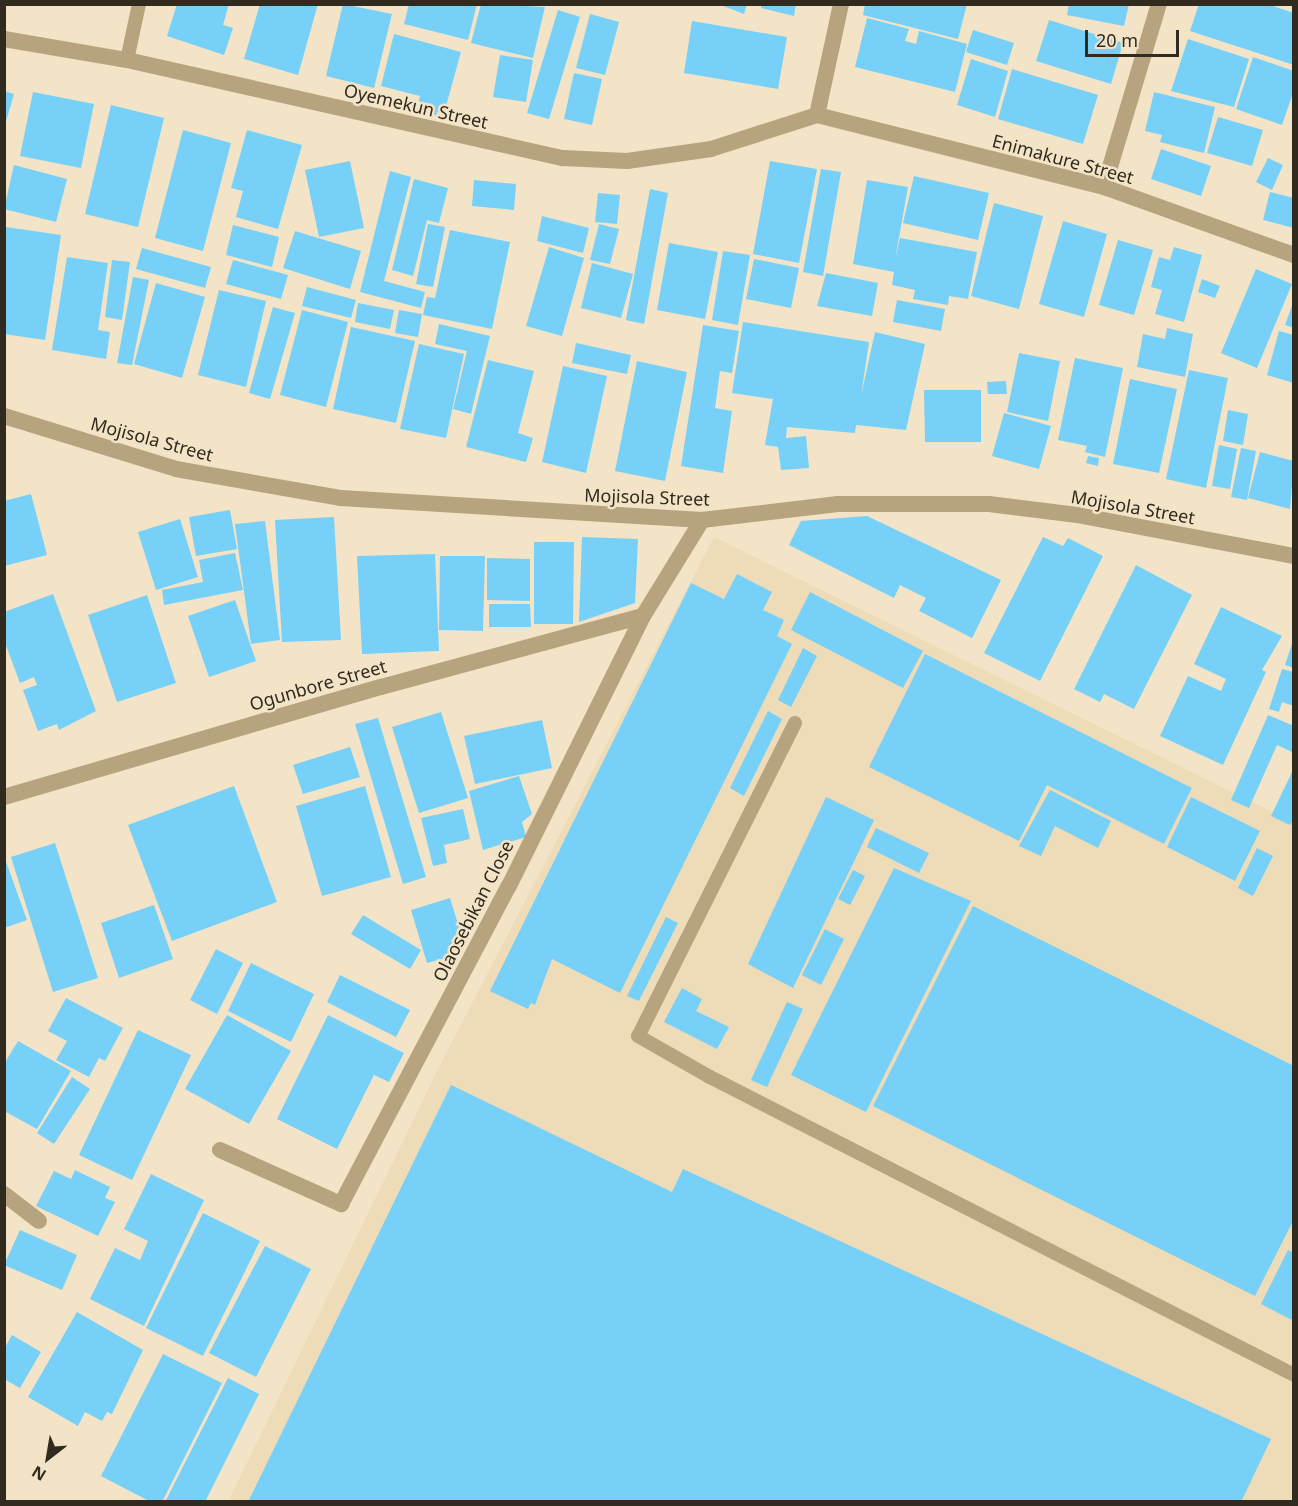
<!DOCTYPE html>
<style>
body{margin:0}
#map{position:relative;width:1298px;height:1506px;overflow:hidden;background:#f3e4c7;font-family:"Noto Sans",sans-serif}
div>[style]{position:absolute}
.built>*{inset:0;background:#eedbb7}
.building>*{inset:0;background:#77d0f7}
.service>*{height:14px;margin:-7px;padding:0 7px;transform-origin:7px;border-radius:7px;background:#b7a37d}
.minor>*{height:16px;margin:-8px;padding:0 8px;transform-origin:8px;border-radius:8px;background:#b7a37d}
span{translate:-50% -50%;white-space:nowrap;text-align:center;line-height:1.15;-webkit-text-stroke:5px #f3e4c7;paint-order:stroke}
.street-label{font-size:18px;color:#302a1f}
.frame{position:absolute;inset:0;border:6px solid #302a1f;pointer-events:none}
.north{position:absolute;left:18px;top:1428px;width:60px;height:60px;-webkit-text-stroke:4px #f3e4c7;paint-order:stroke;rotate:211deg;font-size:16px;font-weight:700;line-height:24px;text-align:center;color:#302a1f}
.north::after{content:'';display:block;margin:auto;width:21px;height:27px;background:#302a1f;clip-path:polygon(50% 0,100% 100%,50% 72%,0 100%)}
.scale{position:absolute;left:1085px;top:30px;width:94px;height:27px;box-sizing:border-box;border:3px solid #302a1f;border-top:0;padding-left:8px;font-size:18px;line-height:21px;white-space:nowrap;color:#302a1f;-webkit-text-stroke:4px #f3e4c7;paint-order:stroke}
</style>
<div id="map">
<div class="built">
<div style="clip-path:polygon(714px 537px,1293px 822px,1293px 1501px,228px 1502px,439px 1067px)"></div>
</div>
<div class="building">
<div style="clip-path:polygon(177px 4px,229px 4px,223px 25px,233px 28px,224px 55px,167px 36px)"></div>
<div style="clip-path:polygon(260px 4px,318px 4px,298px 75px,244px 59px)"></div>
<div style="clip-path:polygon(343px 4px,392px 14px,374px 88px,326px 76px)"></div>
<div style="clip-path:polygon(409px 4px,477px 4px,468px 40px,404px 24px)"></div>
<div style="clip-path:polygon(481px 4px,545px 7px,533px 58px,471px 43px)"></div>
<div style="clip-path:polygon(718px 4px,747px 4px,744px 14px)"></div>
<div style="clip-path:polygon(762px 4px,796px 4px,794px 16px,761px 8px)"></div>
<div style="clip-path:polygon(865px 4px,967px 4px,958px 39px,863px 15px)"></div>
<div style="clip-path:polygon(1069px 4px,1129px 4px,1124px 26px,1067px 15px)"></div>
<div style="clip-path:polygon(1199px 4px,1267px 4px,1294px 13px,1294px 65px,1190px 31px)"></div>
<div style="clip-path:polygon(558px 10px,580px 17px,549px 119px,527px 113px)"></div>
<div style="clip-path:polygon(590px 14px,619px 22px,605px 75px,576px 68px)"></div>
<div style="clip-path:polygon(867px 18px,909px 29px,905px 41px,916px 44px,919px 31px,967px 44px,955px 92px,855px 67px)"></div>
<div style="clip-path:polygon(1049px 20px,1123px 43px,1111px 84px,1036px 61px)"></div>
<div style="clip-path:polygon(692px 21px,787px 37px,778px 89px,684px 73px)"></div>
<div style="clip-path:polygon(973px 30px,1014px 43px,1007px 65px,966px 52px)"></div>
<div style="clip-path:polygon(394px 34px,461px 52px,443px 117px,416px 110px,420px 96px,381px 86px)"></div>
<div style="clip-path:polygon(1188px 39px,1249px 59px,1234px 107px,1171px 91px)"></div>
<div style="clip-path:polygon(500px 55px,533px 60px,526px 102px,493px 97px)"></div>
<div style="clip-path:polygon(1253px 57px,1294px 71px,1294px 90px,1282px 125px,1236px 109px)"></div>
<div style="clip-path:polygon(971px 59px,1008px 71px,995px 117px,957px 105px)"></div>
<div style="clip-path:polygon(1012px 69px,1098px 95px,1083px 144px,998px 119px)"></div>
<div style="clip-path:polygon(574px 73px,602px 79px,592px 125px,564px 119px)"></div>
<div style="clip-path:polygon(4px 91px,14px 94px,5px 125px,4px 125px)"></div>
<div style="clip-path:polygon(33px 92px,94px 104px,81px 168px,20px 156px)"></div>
<div style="clip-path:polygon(1154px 92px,1215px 107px,1204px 153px,1160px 142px,1162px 135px,1145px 131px)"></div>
<div style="clip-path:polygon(111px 105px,164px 118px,138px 227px,85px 214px)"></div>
<div style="clip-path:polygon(1218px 117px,1263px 130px,1252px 166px,1207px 153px)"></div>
<div style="clip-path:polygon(183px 130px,231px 143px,203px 251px,155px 238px)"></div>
<div style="clip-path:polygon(247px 130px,302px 145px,278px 229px,236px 217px,243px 191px,231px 188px)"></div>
<div style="clip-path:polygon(1161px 149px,1211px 166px,1201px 196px,1151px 179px)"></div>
<div style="clip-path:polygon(1268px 158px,1283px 165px,1272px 190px,1256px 182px)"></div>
<div style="clip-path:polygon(350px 161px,364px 228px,319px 237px,305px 170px)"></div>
<div style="clip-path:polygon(770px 161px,817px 169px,799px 263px,753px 254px)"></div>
<div style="clip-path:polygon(14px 165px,67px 179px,56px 222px,4px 209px)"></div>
<div style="clip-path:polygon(821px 169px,841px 172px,823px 276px,803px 272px)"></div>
<div style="clip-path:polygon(390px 171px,411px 177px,384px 281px,425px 292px,421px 308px,360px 292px)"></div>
<div style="clip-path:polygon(914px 176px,989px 193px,978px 240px,903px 223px)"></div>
<div style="clip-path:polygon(414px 179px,448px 188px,439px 223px,427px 220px,413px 276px,392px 270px)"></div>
<div style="clip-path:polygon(474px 180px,516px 184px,514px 210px,472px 206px)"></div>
<div style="clip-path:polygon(867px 180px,908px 187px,895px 260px,900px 238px,977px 252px,968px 299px,949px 296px,948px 305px,913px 299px,915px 290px,892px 285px,894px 272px,853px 264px)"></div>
<div style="clip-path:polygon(650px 189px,668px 193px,644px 324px,626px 320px)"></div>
<div style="clip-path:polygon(1270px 192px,1294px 198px,1294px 228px,1263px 220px)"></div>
<div style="clip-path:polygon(598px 193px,620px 195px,617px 224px,595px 222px)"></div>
<div style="clip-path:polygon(994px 203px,1043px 216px,1019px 309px,971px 296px)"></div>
<div style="clip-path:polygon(542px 216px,589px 228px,583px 253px,537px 241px)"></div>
<div style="clip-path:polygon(1063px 221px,1107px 234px,1084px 317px,1039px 304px)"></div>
<div style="clip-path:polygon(428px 224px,445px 227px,433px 287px,416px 284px)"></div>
<div style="clip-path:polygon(599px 224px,619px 229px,610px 264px,590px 260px)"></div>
<div style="clip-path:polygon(233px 225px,279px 237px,272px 267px,226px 255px)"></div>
<div style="clip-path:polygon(6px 227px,61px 235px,45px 340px,4px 334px)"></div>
<div style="clip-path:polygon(450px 230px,510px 242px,492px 329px,423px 315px,427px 297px,435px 298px)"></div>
<div style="clip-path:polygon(295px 231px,361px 251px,350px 289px,283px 268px)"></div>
<div style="clip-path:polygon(1118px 240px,1153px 250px,1134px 315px,1099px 305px)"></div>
<div style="clip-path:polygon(669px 243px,718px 252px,705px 319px,657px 310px)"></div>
<div style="clip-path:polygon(549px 247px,584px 258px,562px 336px,526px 326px)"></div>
<div style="clip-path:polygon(1174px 247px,1202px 255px,1184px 322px,1155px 314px,1162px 290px,1151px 287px,1159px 257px,1170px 260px)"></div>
<div style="clip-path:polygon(142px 248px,211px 267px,205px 288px,136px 269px)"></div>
<div style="clip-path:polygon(723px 251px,750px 255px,738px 325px,712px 320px)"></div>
<div style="clip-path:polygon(67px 257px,108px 263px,98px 330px,110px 332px,106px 359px,52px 350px)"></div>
<div style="clip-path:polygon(754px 259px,799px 268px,791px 308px,746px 299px)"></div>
<div style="clip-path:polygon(112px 260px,130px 262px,122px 320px,105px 317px)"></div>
<div style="clip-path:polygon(233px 260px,288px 275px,281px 299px,226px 284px)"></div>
<div style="clip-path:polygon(592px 263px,633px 274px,621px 318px,581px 308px)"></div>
<div style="clip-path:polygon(1256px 269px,1292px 284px,1257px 368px,1221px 353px)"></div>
<div style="clip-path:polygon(826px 273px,878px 283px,872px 316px,817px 306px)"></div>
<div style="clip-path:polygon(133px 277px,149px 280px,132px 365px,117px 363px)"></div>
<div style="clip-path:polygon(1202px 279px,1220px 286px,1215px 298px,1198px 292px)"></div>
<div style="clip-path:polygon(156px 283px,205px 297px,182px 378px,134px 364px)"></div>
<div style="clip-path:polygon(307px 287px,356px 300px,351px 318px,302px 306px)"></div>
<div style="clip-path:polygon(219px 290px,266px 301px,246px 387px,198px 375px)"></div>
<div style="clip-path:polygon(897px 300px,945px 309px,941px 331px,893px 322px)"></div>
<div style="clip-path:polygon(1294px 300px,1294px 328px,1285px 325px)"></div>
<div style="clip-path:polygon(358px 303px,394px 310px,390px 329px,355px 322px)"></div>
<div style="clip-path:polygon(273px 307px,295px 313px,270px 399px,249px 393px)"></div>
<div style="clip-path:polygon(302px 310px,348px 322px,326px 407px,280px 395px)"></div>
<div style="clip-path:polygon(399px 310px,422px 314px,418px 337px,395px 333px)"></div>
<div style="clip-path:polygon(743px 322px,869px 342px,861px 396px,875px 332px,925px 344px,906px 430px,856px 425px,855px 433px,787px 427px,786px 438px,806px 436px,809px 468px,781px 470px,778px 447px,765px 445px,773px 399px,732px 393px)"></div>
<div style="clip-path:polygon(439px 324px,490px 336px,471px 414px,453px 409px,467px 351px,435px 344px)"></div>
<div style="clip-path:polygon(703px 325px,739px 331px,732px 373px,720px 371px,715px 408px,732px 411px,723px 473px,681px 466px)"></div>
<div style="clip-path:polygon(351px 327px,415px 341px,396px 423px,333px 409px)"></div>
<div style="clip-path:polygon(1167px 328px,1193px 334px,1185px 377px,1137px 367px,1143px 334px,1165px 339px)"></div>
<div style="clip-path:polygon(1279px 331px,1294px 335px,1294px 383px,1267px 375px)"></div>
<div style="clip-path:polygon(576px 343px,631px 355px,627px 374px,572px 363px)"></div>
<div style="clip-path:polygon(419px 344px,464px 354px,446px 438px,400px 429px)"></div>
<div style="clip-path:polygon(1019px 353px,1060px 361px,1048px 421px,1007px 412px)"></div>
<div style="clip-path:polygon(1075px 358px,1123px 368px,1105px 457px,1085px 452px,1087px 446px,1058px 440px)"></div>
<div style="clip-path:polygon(488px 360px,534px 371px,518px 433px,533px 438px,526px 462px,466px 447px)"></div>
<div style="clip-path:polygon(637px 361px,687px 372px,665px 481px,615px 471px)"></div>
<div style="clip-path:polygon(563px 366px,607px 376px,586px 473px,542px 462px)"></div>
<div style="clip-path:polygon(1189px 370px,1228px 378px,1206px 488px,1166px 479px)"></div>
<div style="clip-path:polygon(1130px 379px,1177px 389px,1159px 473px,1113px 464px)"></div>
<div style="clip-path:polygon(1006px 381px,1007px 394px,988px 394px,987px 382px)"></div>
<div style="clip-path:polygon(924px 390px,981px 390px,981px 442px,925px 442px)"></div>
<div style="clip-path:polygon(1228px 410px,1248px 414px,1243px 445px,1223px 441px)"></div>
<div style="clip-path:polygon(1004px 413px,1051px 426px,1039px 469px,992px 456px)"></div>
<div style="clip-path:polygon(1219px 445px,1237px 449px,1230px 489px,1212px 486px)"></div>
<div style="clip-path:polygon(1241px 448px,1256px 451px,1247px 500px,1231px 497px)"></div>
<div style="clip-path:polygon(1260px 452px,1294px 461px,1290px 509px,1248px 498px)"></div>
<div style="clip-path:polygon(1088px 456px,1099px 458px,1098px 466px,1086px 463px)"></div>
<div style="clip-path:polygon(31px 494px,47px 555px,4px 566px,4px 501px)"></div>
<div style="clip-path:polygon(230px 510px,237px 549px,196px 556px,189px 517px)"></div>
<div style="clip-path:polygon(867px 516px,1001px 580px,972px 638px,919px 611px,926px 598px,900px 585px,894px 598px,789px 545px,801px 521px)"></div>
<div style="clip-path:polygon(334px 517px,341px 640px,282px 642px,275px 520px)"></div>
<div style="clip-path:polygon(180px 519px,198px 577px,156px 590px,138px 532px)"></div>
<div style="clip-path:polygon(265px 521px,280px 640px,251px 644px,235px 524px)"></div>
<div style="clip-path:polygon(582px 537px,638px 539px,635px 603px,579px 622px)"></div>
<div style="clip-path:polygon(1043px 537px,1063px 546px,1068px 538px,1103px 556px,1040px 681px,984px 653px)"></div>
<div style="clip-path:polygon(534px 542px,574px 542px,573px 624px,534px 624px)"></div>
<div style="clip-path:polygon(235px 553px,243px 590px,164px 605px,162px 590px,203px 582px,199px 560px)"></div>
<div style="clip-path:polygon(435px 554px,439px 651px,362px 654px,357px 556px)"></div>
<div style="clip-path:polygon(440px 556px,485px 556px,483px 631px,439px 630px)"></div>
<div style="clip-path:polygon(487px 558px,530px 559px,530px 601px,487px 600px)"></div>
<div style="clip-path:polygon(1136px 565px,1192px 595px,1134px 709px,1104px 694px,1100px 702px,1074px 689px)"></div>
<div style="clip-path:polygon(737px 574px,772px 592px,763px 610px,784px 620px,777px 636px,792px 644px,620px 993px,552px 959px,535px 1005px,531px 1003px,528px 1009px,490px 991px,691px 583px,724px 599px)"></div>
<div style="clip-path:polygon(810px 592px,923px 651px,903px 688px,791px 630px)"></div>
<div style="clip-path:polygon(53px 594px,96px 711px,59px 730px,57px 724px,38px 731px,23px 690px,37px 685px,34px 677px,20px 683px,4px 640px,4px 612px)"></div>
<div style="clip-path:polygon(147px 595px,176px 683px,117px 702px,88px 615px)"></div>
<div style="clip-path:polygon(235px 600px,256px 661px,209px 677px,188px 616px)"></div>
<div style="clip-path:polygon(489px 604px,530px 604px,531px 627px,489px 627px)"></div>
<div style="clip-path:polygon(1221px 607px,1282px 636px,1262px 670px,1266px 672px,1223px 765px,1160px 736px,1188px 676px,1221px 691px,1226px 679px,1194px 664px)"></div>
<div style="clip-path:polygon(1293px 641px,1294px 641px,1294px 668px,1285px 665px)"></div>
<div style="clip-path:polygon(803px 648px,817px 656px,791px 707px,778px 700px)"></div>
<div style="clip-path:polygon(925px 654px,1192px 788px,1164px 844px,1047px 785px,1019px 841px,869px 767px)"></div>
<div style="clip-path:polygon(1282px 669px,1294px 672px,1294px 706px,1282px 702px,1279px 712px,1269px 709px)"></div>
<div style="clip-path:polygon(768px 711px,782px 719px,744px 796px,730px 788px)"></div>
<div style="clip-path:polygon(441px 712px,468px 798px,419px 813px,392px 727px)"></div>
<div style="clip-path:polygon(1268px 715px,1294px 726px,1294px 753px,1277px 745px,1249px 808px,1231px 800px)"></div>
<div style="clip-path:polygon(378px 718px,426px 877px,403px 884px,355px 724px)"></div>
<div style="clip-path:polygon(542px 720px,552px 768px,475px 784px,464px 736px)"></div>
<div style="clip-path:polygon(350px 747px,360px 777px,303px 794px,293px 765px)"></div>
<div style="clip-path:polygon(1294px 768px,1294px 818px,1290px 825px,1271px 816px)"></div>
<div style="clip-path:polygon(519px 776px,532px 814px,522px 822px,526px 837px,483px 850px,469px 791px)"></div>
<div style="clip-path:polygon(234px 786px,277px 902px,172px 941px,128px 825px)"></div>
<div style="clip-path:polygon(365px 786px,391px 877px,322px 896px,296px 806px)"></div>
<div style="clip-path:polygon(1050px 790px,1111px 821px,1098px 848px,1055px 826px,1041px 856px,1019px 846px)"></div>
<div style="clip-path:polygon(826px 797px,874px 820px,793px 988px,748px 964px)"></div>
<div style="clip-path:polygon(1191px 797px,1260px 831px,1235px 881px,1167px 847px)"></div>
<div style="clip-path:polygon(463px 809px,470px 839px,444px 845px,447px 863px,433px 866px,421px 818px)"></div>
<div style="clip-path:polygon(876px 828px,929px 853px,919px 873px,867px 847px)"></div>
<div style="clip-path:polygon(55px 843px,98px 978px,53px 992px,11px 857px)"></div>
<div style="clip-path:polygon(1257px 848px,1273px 856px,1253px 896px,1238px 888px)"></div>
<div style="clip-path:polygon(4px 856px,27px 920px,4px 928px)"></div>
<div style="clip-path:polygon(894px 868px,971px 901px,866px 1112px,791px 1075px)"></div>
<div style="clip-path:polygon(853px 870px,865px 876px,850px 905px,838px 899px)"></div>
<div style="clip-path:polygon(450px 898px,462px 937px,451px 940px,456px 955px,427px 963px,411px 910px)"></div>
<div style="clip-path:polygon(154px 905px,173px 959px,119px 978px,101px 923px)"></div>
<div style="clip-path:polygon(973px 906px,1294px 1066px,1294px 1219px,1255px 1296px,873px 1106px)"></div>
<div style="clip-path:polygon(363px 915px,421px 950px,410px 969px,351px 934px)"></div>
<div style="clip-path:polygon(666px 917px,678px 923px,639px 1001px,627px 996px)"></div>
<div style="clip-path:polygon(825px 929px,844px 939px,821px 985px,802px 975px)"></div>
<div style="clip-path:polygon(216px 949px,243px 963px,217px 1014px,190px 1000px)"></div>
<div style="clip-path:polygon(251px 963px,314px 994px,291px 1042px,228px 1011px)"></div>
<div style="clip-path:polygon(340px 975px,410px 1010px,396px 1037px,327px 1002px)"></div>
<div style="clip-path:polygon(682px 988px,702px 999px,696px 1011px,729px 1027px,717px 1049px,664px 1022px)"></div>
<div style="clip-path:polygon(66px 998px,123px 1028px,105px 1061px,99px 1058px,89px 1077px,56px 1060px,67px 1041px,48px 1031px)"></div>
<div style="clip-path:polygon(787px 1002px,803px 1009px,767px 1087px,751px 1080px)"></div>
<div style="clip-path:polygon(227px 1015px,291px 1051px,249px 1124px,185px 1089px)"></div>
<div style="clip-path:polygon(328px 1015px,404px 1053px,389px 1082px,374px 1075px,337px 1149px,277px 1119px)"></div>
<div style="clip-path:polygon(138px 1030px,191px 1055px,132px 1180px,79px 1155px)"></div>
<div style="clip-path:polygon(18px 1041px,71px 1071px,37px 1129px,4px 1111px,4px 1064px)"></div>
<div style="clip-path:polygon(72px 1077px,90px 1089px,54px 1144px,37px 1133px)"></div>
<div style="clip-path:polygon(451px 1085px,672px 1192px,683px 1169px,1271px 1439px,1241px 1502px,248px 1502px)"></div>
<div style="clip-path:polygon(75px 1170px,110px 1187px,105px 1198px,115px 1202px,98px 1236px,36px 1206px,54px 1171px,71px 1179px)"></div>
<div style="clip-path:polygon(151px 1174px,204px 1200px,144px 1326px,90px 1299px,115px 1248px,140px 1260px,148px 1241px,124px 1229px)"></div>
<div style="clip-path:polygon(203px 1213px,260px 1241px,203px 1356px,146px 1328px)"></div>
<div style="clip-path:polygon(20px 1230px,77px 1255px,62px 1290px,4px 1265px)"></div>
<div style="clip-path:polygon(265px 1246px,311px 1269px,256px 1377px,209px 1353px)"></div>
<div style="clip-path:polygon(1288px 1250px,1294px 1253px,1294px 1321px,1261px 1304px)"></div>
<div style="clip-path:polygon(77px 1312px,143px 1350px,112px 1414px,107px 1412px,102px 1421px,85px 1412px,78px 1426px,28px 1397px)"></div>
<div style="clip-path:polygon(12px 1335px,41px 1352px,20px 1388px,4px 1379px,4px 1349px)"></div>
<div style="clip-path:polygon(163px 1354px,222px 1383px,162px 1502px,151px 1502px,101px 1476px)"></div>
<div style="clip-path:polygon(228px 1378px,259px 1394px,205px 1502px,165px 1502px)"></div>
</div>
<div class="service">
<div style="left:127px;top:60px;width:57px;rotate:-77.9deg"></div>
<div style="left:795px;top:723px;width:350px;rotate:116.6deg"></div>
<div style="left:638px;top:1036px;width:83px;rotate:29.7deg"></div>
<div style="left:710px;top:1077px;width:656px;rotate:27.03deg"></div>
</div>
<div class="minor">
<div style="left:4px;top:39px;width:125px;rotate:9.7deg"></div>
<div style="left:127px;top:60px;width:447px;rotate:12.7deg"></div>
<div style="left:563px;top:158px;width:64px;rotate:2.7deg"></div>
<div style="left:627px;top:161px;width:85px;rotate:-8.1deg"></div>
<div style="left:711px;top:149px;width:111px;rotate:-17.8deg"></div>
<div style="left:817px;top:115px;width:296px;rotate:14.1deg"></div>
<div style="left:1104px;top:187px;width:202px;rotate:19.7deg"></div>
<div style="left:817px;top:115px;width:114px;rotate:-77.8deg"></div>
<div style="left:1104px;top:187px;width:191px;rotate:-73.3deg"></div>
<div style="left:4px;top:416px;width:180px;rotate:17.1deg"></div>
<div style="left:176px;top:469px;width:168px;rotate:10deg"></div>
<div style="left:341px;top:498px;width:362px;rotate:3.5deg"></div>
<div style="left:702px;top:520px;width:137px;rotate:-6.7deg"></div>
<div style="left:838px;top:504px;width:151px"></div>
<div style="left:989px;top:504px;width:89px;rotate:7.1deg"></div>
<div style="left:1077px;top:515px;width:221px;rotate:10.7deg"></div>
<div style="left:4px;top:797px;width:393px;rotate:-16.3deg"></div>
<div style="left:381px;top:687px;width:271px;rotate:-15.2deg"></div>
<div style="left:220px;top:1150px;width:133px;rotate:24.1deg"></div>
<div style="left:341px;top:1204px;width:360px;rotate:-62.2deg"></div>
<div style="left:509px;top:886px;width:301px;rotate:-63.6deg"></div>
<div style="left:643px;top:616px;width:113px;rotate:-58.4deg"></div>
<div style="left:4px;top:1194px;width:44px;rotate:37.6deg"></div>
</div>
<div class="street-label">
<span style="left:416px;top:106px;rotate:13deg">Oyemekun Street</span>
<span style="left:1063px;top:159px;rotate:15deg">Enimakure Street</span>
<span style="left:152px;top:439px;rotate:15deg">Mojisola Street</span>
<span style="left:647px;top:497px;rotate:2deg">Mojisola Street</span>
<span style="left:1133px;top:507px;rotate:10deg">Mojisola Street</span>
<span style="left:318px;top:685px;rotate:-16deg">Ogunbore Street</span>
<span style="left:473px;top:911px;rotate:-63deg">Olaosebikan Close</span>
</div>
<div class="frame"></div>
<div class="north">N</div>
<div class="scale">20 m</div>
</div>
